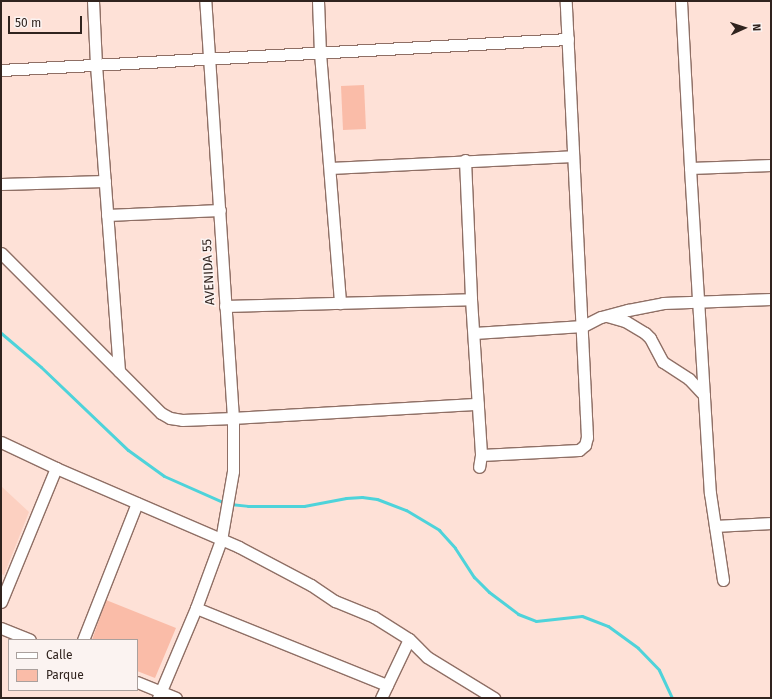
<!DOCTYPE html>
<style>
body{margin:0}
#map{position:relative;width:772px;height:699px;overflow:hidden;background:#fee1d7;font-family:"Fira Sans",sans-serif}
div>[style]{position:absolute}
.built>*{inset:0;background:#fcd0c1}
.green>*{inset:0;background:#fabca8}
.stream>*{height:3px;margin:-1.5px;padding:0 1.5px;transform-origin:1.5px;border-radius:1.5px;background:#4ed3da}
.roads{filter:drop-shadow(1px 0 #8f6f65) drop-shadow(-1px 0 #8f6f65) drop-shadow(0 1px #8f6f65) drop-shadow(0 -1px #8f6f65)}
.minor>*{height:11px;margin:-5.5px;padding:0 5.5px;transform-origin:5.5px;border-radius:5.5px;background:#fff}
span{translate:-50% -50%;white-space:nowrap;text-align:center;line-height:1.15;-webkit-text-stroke:3px #fbf3f1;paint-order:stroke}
.street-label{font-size:13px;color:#30231e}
.frame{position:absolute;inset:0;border:2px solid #30231e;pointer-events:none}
.legend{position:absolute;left:8px;top:639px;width:130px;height:52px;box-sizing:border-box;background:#fbf3f1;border:1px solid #aaa09d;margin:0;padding:5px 7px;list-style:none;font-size:12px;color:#30231e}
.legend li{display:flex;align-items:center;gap:8px;height:20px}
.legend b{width:20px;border:1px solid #aaa09d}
.north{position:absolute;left:724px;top:8px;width:40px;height:40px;-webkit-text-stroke:3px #fbf3f1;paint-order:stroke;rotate:87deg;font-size:11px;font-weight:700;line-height:16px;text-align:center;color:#30231e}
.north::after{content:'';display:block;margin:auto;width:14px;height:18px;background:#30231e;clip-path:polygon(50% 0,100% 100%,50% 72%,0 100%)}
.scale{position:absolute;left:8px;top:16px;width:74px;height:18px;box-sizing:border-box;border:2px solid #30231e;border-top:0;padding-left:5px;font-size:12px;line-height:14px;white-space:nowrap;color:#30231e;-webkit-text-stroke:3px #fbf3f1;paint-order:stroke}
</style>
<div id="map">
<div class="built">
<div style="clip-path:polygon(1px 486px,29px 512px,4px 575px,1px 574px)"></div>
</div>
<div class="green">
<div style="clip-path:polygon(364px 85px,366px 129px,343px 130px,341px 86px)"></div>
<div style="clip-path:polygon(106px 600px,176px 628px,155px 678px,137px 671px,137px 640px,92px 640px)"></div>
</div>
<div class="stream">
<div style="left:1px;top:333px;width:52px;rotate:40.4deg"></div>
<div style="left:41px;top:367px;width:120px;rotate:43.7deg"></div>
<div style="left:128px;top:450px;width:44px;rotate:35.8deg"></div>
<div style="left:164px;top:476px;width:67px;rotate:23.9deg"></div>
<div style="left:230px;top:504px;width:18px;rotate:6deg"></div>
<div style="left:248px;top:506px;width:56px"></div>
<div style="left:304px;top:506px;width:43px;rotate:-10.8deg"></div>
<div style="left:346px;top:498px;width:16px;rotate:-4deg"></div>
<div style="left:362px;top:497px;width:15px;rotate:8deg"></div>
<div style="left:377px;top:499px;width:31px;rotate:21deg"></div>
<div style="left:406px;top:510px;width:39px;rotate:31deg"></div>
<div style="left:439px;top:530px;width:24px;rotate:48deg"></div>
<div style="left:455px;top:548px;width:35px;rotate:57deg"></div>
<div style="left:474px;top:577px;width:21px;rotate:45deg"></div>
<div style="left:489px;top:592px;width:36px;rotate:37deg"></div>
<div style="left:518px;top:614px;width:19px;rotate:21deg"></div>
<div style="left:536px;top:621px;width:46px;rotate:-6.2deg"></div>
<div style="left:582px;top:616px;width:28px;rotate:21deg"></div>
<div style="left:608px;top:626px;width:37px;rotate:36deg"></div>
<div style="left:638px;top:648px;width:30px;rotate:46deg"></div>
<div style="left:659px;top:670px;width:31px;rotate:65deg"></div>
</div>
<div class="roads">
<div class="minor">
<div style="left:93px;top:1px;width:64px;rotate:87.3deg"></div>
<div style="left:96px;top:65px;width:307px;rotate:85.7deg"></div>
<div style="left:318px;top:1px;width:52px;rotate:87.8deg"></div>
<div style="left:320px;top:53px;width:251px;rotate:85.4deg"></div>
<div style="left:681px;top:1px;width:167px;rotate:86.9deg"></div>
<div style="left:690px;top:168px;width:326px;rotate:86.5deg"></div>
<div style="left:710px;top:493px;width:88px;rotate:81.5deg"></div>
<div style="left:1px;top:70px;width:568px;rotate:-3.13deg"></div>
<div style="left:465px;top:160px;width:139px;rotate:87.5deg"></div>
<div style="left:471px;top:299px;width:156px;rotate:86.3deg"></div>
<div style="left:481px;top:455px;width:12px;rotate:99deg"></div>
<div style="left:330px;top:168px;width:243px;rotate:-2.8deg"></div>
<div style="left:690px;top:168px;width:81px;rotate:-2.1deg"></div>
<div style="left:1px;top:184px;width:104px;rotate:-1.7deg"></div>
<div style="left:107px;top:215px;width:113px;rotate:-2.5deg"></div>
<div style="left:1px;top:253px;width:226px;rotate:45deg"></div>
<div style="left:161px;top:413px;width:10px;rotate:29deg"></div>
<div style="left:170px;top:418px;width:12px;rotate:9deg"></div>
<div style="left:182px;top:420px;width:51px;rotate:-2.2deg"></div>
<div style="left:233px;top:418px;width:245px;rotate:-3.3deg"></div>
<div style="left:225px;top:306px;width:246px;rotate:-1.6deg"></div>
<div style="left:607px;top:316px;width:19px;rotate:16deg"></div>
<div style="left:625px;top:321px;width:23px;rotate:31deg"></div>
<div style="left:645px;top:333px;width:7px;rotate:45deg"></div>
<div style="left:650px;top:338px;width:27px;rotate:62deg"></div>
<div style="left:663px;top:362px;width:31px;rotate:33deg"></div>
<div style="left:689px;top:379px;width:22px;rotate:47deg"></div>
<div style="left:474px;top:333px;width:109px;rotate:-3.7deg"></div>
<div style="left:583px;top:326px;width:20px;rotate:-27deg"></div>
<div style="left:601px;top:317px;width:28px;rotate:-15deg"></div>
<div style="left:628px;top:310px;width:36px;rotate:-11deg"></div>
<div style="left:663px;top:303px;width:108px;rotate:-2.1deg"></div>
<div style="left:1px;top:442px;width:61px;rotate:25.3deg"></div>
<div style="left:56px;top:468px;width:199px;rotate:23.3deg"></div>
<div style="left:239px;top:547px;width:81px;rotate:27.8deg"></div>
<div style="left:311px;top:585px;width:29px;rotate:34deg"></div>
<div style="left:335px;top:601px;width:42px;rotate:22.3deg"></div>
<div style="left:374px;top:617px;width:41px;rotate:32.2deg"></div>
<div style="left:409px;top:639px;width:25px;rotate:45deg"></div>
<div style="left:427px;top:657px;width:79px;rotate:31.5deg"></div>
<div style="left:481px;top:455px;width:98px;rotate:-2.9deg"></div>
<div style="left:579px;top:450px;width:8px;rotate:-40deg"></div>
<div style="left:585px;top:445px;width:8px;rotate:-76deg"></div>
<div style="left:587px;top:437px;width:437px;rotate:-92.8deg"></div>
<div style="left:715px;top:526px;width:56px;rotate:-3.1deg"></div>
<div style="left:1px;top:602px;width:145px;rotate:-67.7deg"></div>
<div style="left:196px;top:608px;width:206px;rotate:22deg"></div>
<div style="left:1px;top:628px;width:31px;rotate:22deg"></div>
<div style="left:83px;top:640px;width:147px;rotate:-68.5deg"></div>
<div style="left:137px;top:682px;width:42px;rotate:22.3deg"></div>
<div style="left:158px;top:698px;width:98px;rotate:-67.1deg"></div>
<div style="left:196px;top:608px;width:72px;rotate:-69.8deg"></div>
<div style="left:221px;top:540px;width:70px;rotate:-80.1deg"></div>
<div style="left:233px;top:471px;width:53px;rotate:-90deg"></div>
<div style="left:233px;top:418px;width:418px;rotate:-93.8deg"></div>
<div style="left:381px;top:698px;width:65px;rotate:-64.6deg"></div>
</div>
</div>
<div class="street-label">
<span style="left:209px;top:272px;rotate:-93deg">AVENIDA 55</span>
</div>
<div class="frame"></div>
<ul class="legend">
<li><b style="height:5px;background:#fff"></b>Calle</li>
<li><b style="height:11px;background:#fabca8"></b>Parque</li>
</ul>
<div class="north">N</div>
<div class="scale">50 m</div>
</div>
